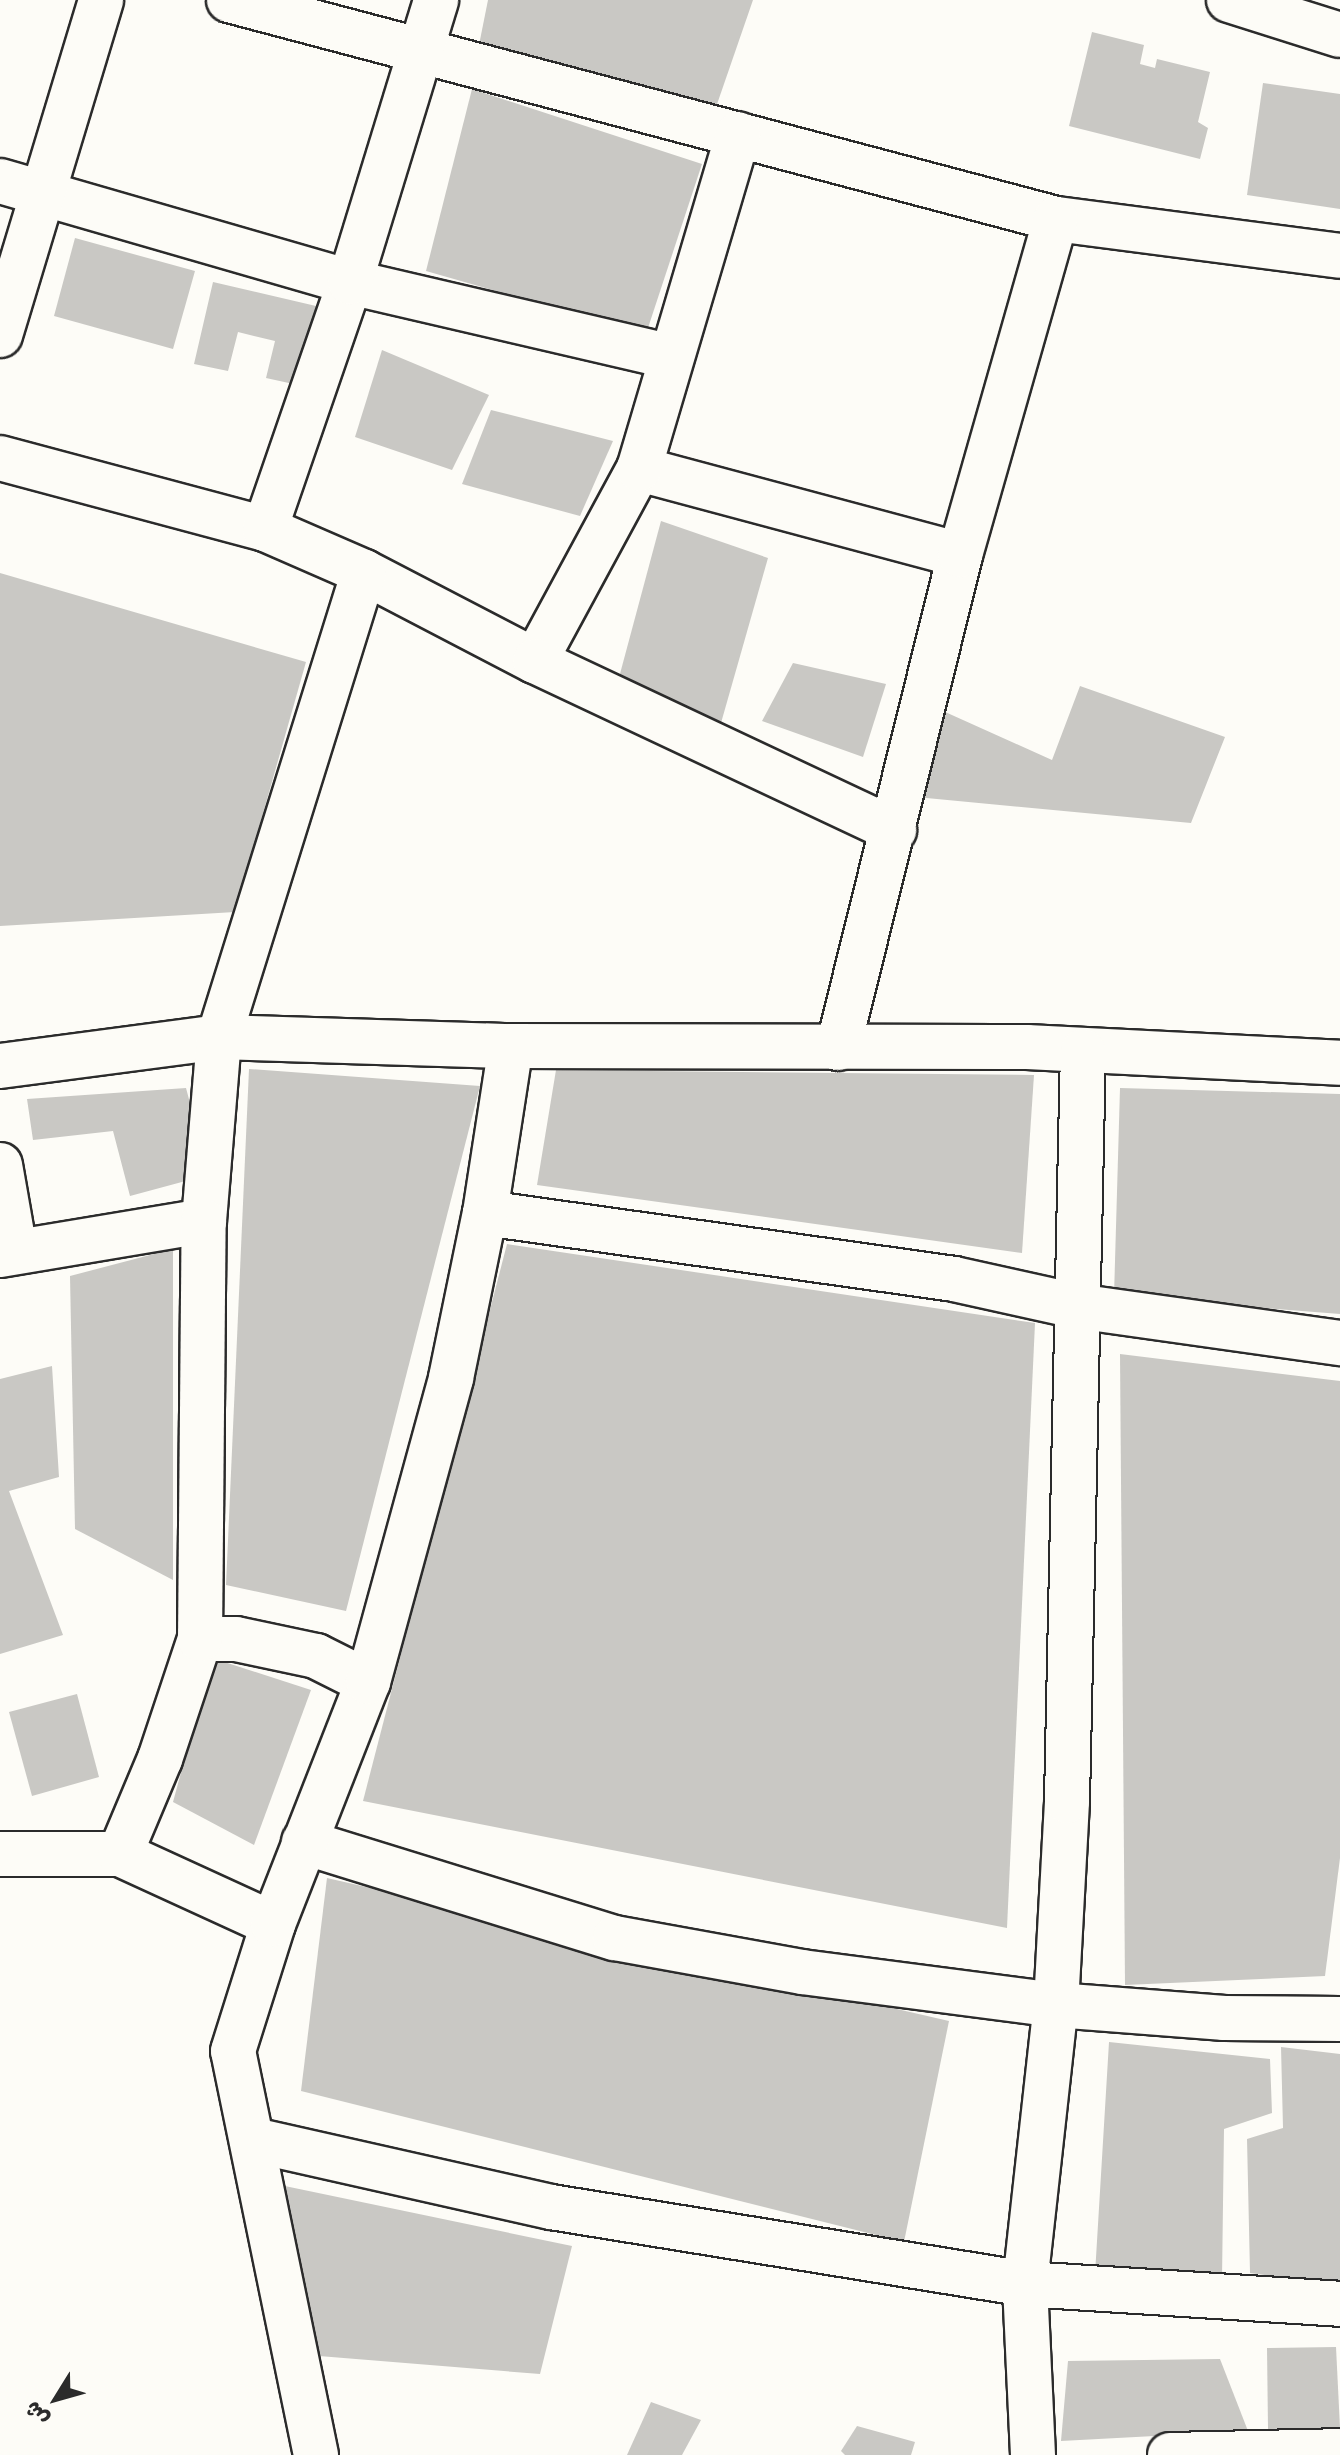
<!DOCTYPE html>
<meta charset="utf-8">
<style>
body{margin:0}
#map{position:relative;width:1340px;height:2455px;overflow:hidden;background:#fdfcf7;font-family:Caveat,"Playpen Sans Arabic",sans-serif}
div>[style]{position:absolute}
.building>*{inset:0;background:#c9c8c4}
.roads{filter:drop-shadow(2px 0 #2b2b2b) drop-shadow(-2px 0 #2b2b2b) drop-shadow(0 2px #2b2b2b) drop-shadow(0 -2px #2b2b2b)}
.street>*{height:44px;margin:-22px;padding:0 22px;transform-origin:22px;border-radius:22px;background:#fdfcf7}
span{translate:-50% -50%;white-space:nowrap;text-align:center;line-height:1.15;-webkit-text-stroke:6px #fdfcf7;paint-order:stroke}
.north{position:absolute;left:16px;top:2359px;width:80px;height:80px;-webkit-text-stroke:6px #fdfcf7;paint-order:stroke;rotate:233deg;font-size:22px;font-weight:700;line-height:32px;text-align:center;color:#2b2b2b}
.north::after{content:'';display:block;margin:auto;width:28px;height:36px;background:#2b2b2b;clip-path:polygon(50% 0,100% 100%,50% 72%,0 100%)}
</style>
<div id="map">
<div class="building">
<div style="clip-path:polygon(488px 0,753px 0,715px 110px,479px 45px)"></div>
<div style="clip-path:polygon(1092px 32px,1144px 45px,1140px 64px,1155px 68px,1157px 59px,1210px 72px,1198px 122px,1208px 128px,1200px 159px,1069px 126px)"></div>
<div style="clip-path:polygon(1263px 83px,1340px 94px,1340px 209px,1247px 195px)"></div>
<div style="clip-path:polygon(472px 89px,702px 164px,646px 334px,426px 271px)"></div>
<div style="clip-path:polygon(75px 238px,195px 271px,173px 349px,54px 316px)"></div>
<div style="clip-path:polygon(213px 282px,316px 306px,298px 385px,266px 378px,275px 341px,238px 332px,228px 371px,194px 364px)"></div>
<div style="clip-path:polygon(382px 350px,489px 395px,452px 470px,355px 437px)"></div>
<div style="clip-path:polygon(491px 410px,613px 441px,580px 516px,462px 484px)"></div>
<div style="clip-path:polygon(661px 521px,768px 558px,721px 723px,617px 685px)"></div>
<div style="clip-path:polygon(0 573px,306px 662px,235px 912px,0 926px)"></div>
<div style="clip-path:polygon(793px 663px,886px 684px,863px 757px,762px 721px)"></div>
<div style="clip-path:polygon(1080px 686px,1225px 737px,1191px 823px,916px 797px,943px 711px,1052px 760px)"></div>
<div style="clip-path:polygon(249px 1069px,480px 1086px,346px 1611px,226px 1585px)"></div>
<div style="clip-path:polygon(556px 1070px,1034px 1075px,1022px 1253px,537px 1185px)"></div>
<div style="clip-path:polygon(186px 1088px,198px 1133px,193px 1179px,130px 1196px,113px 1131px,33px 1140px,27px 1099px)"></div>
<div style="clip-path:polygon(1120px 1088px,1340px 1094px,1340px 1314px,1114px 1296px)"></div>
<div style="clip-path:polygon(507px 1244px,1035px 1323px,1007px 1928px,363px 1801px)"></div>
<div style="clip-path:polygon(173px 1249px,173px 1580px,75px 1529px,70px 1276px)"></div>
<div style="clip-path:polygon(1120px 1354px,1340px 1381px,1340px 1858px,1325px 1976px,1125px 1985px)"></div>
<div style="clip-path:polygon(52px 1366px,59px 1477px,9px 1491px,63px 1635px,0 1654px,0 1379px)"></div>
<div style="clip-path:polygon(212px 1658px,311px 1690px,254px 1845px,173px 1802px)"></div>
<div style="clip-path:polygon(77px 1694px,99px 1777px,32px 1796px,9px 1712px)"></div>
<div style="clip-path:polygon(327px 1878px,949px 2021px,904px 2242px,301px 2091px)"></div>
<div style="clip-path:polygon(1109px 2042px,1270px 2059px,1272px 2113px,1224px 2129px,1222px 2279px,1095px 2274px)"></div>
<div style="clip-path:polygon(1281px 2047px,1340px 2054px,1340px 2285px,1250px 2273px,1247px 2139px,1283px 2128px)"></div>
<div style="clip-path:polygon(280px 2185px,572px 2246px,540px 2374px,319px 2356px)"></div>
<div style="clip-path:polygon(1336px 2347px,1340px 2428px,1268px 2429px,1267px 2348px)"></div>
<div style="clip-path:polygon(1220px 2359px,1248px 2431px,1061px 2441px,1068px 2361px)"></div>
<div style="clip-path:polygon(651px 2402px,701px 2420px,682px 2455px,627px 2455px)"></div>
<div style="clip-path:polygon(857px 2426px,915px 2442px,911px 2455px,845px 2455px,841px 2451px)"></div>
</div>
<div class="roads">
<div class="street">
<div style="left:229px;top:0;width:856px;rotate:14.83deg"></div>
<div style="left:1056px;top:219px;width:286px;rotate:7.4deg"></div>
<div style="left:1229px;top:0;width:116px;rotate:17.5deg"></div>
<div style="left:0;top:181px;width:364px;rotate:16.1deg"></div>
<div style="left:350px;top:282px;width:327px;rotate:13.1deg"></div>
<div style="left:0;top:335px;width:350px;rotate:-73.2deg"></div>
<div style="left:0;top:458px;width:274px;rotate:15deg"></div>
<div style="left:639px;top:469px;width:332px;rotate:15deg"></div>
<div style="left:364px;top:572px;width:193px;rotate:27.5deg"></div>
<div style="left:535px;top:661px;width:218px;rotate:-61.6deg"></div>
<div style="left:639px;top:469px;width:349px;rotate:-73.5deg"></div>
<div style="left:535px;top:661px;width:397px;rotate:25.2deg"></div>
<div style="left:838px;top:1048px;width:508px;rotate:-76.1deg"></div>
<div style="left:960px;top:555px;width:349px;rotate:-74.1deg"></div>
<div style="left:0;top:1066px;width:221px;rotate:-7.5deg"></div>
<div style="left:219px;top:1037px;width:292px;rotate:1.8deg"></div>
<div style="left:511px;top:1046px;width:516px;rotate:0.11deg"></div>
<div style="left:1027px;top:1047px;width:313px;rotate:2.9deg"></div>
<div style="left:0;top:1165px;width:87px;rotate:80.1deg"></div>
<div style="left:485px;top:1213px;width:474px;rotate:8deg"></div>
<div style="left:954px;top:1279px;width:125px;rotate:12.5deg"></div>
<div style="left:1076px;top:1306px;width:267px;rotate:8deg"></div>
<div style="left:0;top:1255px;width:207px;rotate:-9.5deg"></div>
<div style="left:204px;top:1221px;width:185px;rotate:-85.3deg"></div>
<div style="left:219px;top:1037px;width:487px;rotate:-72.7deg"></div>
<div style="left:364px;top:572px;width:108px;rotate:-156.5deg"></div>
<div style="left:265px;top:529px;width:261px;rotate:-71deg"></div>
<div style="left:350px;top:282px;width:295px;rotate:-73deg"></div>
<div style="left:200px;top:1639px;width:36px"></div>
<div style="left:236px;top:1639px;width:82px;rotate:12deg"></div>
<div style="left:316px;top:1656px;width:58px;rotate:26.6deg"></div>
<div style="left:304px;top:1842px;width:325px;rotate:17.2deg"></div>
<div style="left:615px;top:1938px;width:190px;rotate:10.3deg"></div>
<div style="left:802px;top:1972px;width:256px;rotate:7.4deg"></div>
<div style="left:1056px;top:2005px;width:169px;rotate:4.4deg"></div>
<div style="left:1224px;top:2018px;width:116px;rotate:0.5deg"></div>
<div style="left:0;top:1854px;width:120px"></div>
<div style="left:120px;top:1854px;width:168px;rotate:24.6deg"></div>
<div style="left:120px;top:1854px;width:103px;rotate:-67.2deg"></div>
<div style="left:160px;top:1759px;width:126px;rotate:-71.6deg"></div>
<div style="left:200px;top:1639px;width:418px;rotate:-89.5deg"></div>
<div style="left:254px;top:2140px;width:304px;rotate:12.7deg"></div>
<div style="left:551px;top:2207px;width:480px;rotate:9.2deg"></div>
<div style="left:1025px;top:2284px;width:316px;rotate:3.6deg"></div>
<div style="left:316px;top:2455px;width:412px;rotate:-101.6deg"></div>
<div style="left:233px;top:2051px;width:133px;rotate:-72.5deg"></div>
<div style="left:273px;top:1924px;width:260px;rotate:-68.6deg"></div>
<div style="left:368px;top:1682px;width:315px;rotate:-74.7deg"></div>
<div style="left:451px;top:1378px;width:168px;rotate:-78.4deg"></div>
<div style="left:485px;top:1213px;width:169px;rotate:-81.2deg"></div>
<div style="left:1033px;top:2455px;width:171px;rotate:-92.7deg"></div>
<div style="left:1025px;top:2284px;width:281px;rotate:-83.7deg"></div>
<div style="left:1056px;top:2005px;width:204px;rotate:-86.9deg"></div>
<div style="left:1067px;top:1801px;width:750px;rotate:-88.78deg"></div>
<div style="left:1170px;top:2455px;width:170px;rotate:-1.3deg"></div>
</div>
</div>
<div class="north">ش</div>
</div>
